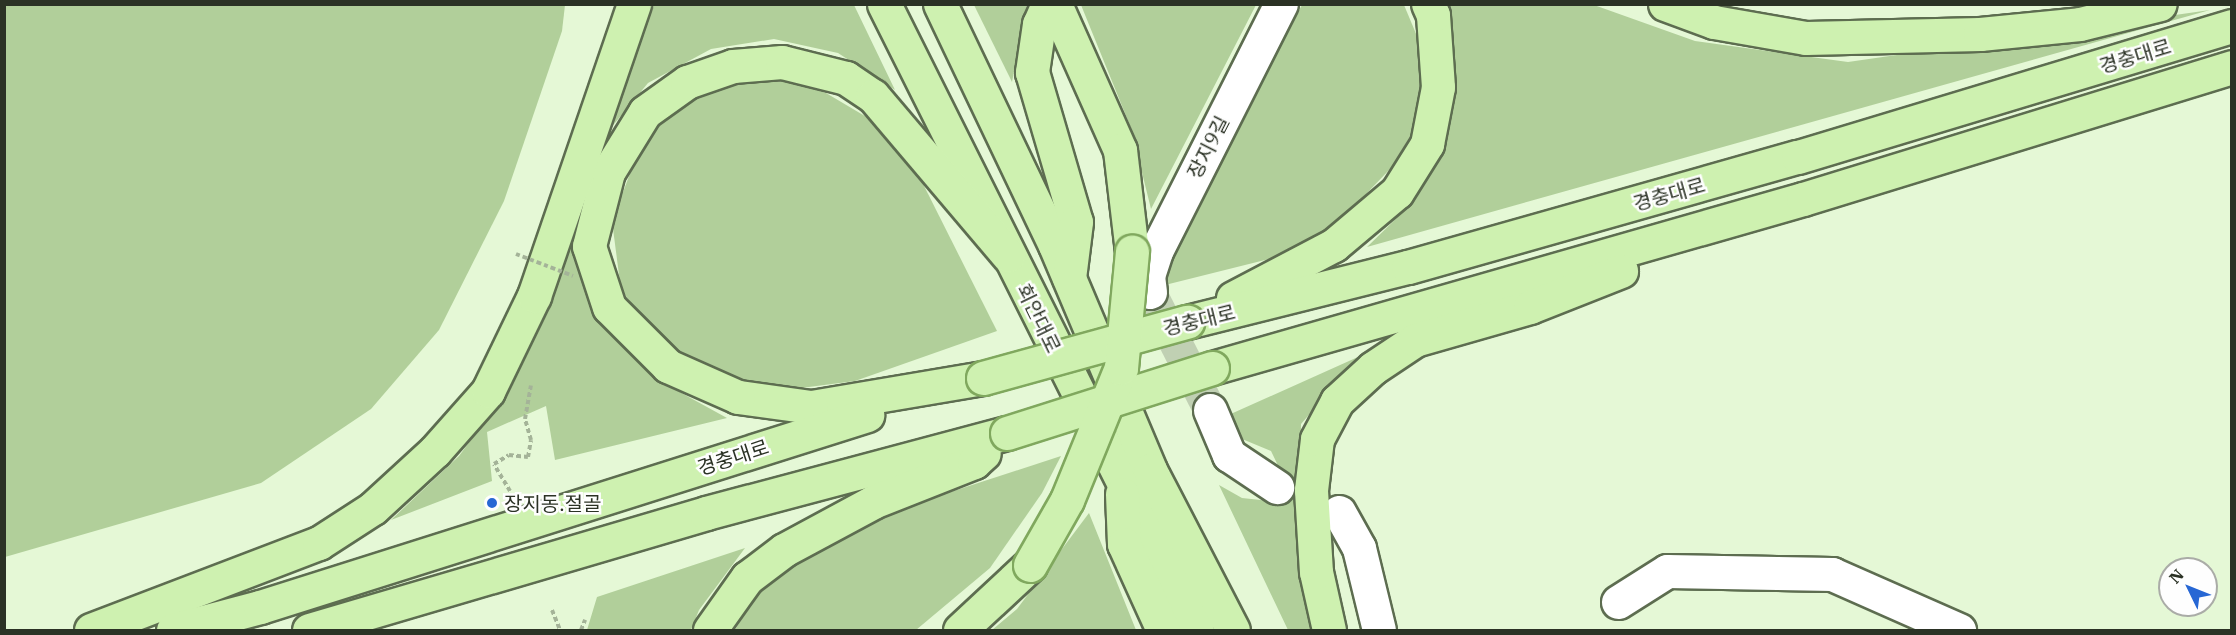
<!DOCTYPE html>
<meta charset="utf-8">
<style>
body{margin:0}
#map{position:relative;width:2236px;height:635px;overflow:hidden;background:#e5f8d6;font-family:"IBM Plex Serif","Noto Sans KR",serif}
div>[style]{position:absolute}
.green>*{inset:0;background:#b1cf9a}
.minor-tunnel>*{height:33px;margin-top:-16.5px;transform-origin:0;background:repeating-linear-gradient(90deg,#c0d0b3 0 33px,transparent 0 49px)}
.path>*{height:4px;margin-top:-2px;transform-origin:0;background:repeating-linear-gradient(90deg,#a4b398 0 4.5px,transparent 0 7.5px)}
.roads{filter:drop-shadow(2px 0 #5d6d50) drop-shadow(-2px 0 #5d6d50) drop-shadow(0 2px #5d6d50) drop-shadow(0 -2px #5d6d50)}
.minor>*{height:33px;margin:-16.5px;padding:0 16.5px;transform-origin:16.5px;border-radius:16.5px;background:#fff}
.primary>*{height:33px;margin:-16.5px;padding:0 16.5px;transform-origin:16.5px;border-radius:16.5px;background:#cef1b0}
.path-bridge>*{height:4px;margin-top:-2px;transform-origin:0;background:repeating-linear-gradient(90deg,#a4b398 0 4.5px,transparent 0 7.5px)}
.bridges{filter:drop-shadow(2px 0 #80a85e) drop-shadow(-2px 0 #80a85e) drop-shadow(0 2px #80a85e) drop-shadow(0 -2px #80a85e)}
.primary-bridge>*{height:33px;margin:-16.5px;padding:0 16.5px;transform-origin:16.5px;border-radius:16.5px;background:#cef1b0}
.dots>*{width:16px;height:16px;translate:-50% -50%;box-sizing:border-box;border:3px solid #fefefe;border-radius:50%}
span{translate:-50% -50%;white-space:nowrap;text-align:center;line-height:1.15;-webkit-text-stroke:5px #fefefe;paint-order:stroke}
.street-label{font-size:20px;color:#2b3225}
.poi-label{font-size:20px;color:#2b3225}
.left{translate:0 -50%;text-align:left}
.frame{position:absolute;inset:0;border:6px solid #2b3225;pointer-events:none}
.north{position:absolute;left:2158px;top:557px;width:60px;height:60px;box-sizing:border-box;background:#fefefe;border:2px solid #aaaca7;border-radius:50%;rotate:313deg;font-size:16px;font-weight:700;line-height:24px;text-align:center;color:#2b3225}
.north::after{content:'';display:block;margin:auto;width:21px;height:27px;background:#2767d4;clip-path:polygon(50% 0,100% 100%,50% 72%,0 100%)}
</style>
<div id="map">
<div class="green">
<div style="clip-path:polygon(5px 4px,565px 4px,565px 5px,562px 31px,504px 201px,439px 330px,371px 409px,261px 483px,5px 557px)"></div>
<div style="clip-path:polygon(654px 5px,854px 5px,895px 90px,838px 53px,774px 39px,711px 49px,648px 83px,610px 129px)"></div>
<div style="clip-path:polygon(974px 5px,1027px 5px,1012px 82px)"></div>
<div style="clip-path:polygon(1081px 5px,1256px 5px,1151px 209px,1131px 128px)"></div>
<div style="clip-path:polygon(1302px 5px,1404px 5px,1427px 60px,1422px 117px,1391px 168px,1341px 220px,1281px 256px,1157px 287px,1157px 267px)"></div>
<div style="clip-path:polygon(1442px 5px,1594px 5px,1695px 41px,1848px 62px,2210px 10px,1367px 247px,1408px 207px,1439px 158px,1455px 94px,1450px 27px)"></div>
<div style="clip-path:polygon(719px 82px,790px 82px,826px 93px,880px 125px,911px 160px,997px 331px,855px 381px,778px 391px,719px 376px,667px 349px,621px 290px,612px 221px,642px 142px,673px 107px)"></div>
<div style="clip-path:polygon(578px 205px,577px 254px,600px 313px,656px 379px,727px 418px,555px 460px,546px 406px,487px 432px,492px 481px,391px 520px,459px 456px,505px 394px)"></div>
<div style="clip-path:polygon(1398px 339px,1347px 371px,1301px 424px,1299px 566px,1317px 630px,1288px 630px,1219px 485px,1242px 498px,1270px 501px,1284px 478px,1271px 451px,1230px 434px,1224px 417px)"></div>
<div style="clip-path:polygon(1061px 456px,1042px 493px,990px 568px,916px 630px,735px 630px,764px 581px,811px 549px,880px 515px)"></div>
<div style="clip-path:polygon(1089px 513px,1136px 630px,992px 630px,1017px 609px)"></div>
<div style="clip-path:polygon(745px 548px,699px 610px,691px 630px,587px 630px,597px 597px)"></div>
</div>
<div class="minor-tunnel">
<div style="left:1150px;top:292px;width:132px;rotate:63deg"></div>
</div>
<div class="path">
<div style="left:510px;top:491px;width:31px;rotate:-121deg"></div>
<div style="left:494px;top:464px;width:17px;rotate:-31deg"></div>
<div style="left:509px;top:455px;width:19px;rotate:6deg"></div>
<div style="left:528px;top:457px;width:17px;rotate:-80deg"></div>
<div style="left:531px;top:440px;width:22px;rotate:-106deg"></div>
<div style="left:525px;top:419px;width:34px;rotate:-80deg"></div>
<div style="left:552px;top:610px;width:22px;rotate:68deg"></div>
<div style="left:581px;top:630px;width:11px;rotate:-68deg"></div>
</div>
<div class="roads">
<div class="minor">
<div style="left:1150px;top:292px;width:16px;rotate:-97deg"></div>
<div style="left:1148px;top:276px;width:26px;rotate:-72deg"></div>
<div style="left:1156px;top:251px;width:277px;rotate:-63.2deg"></div>
<div style="left:1210px;top:410px;width:49px;rotate:67.1deg"></div>
<div style="left:1229px;top:455px;width:58px;rotate:33.7deg"></div>
<div style="left:1339px;top:512px;width:41px;rotate:60.9deg"></div>
<div style="left:1359px;top:548px;width:84px;rotate:76.3deg"></div>
<div style="left:1618px;top:602px;width:58px;rotate:-32.3deg"></div>
<div style="left:1667px;top:571px;width:165px;rotate:1deg"></div>
<div style="left:1832px;top:574px;width:139px;rotate:23.8deg"></div>
</div>
<div class="primary">
<div style="left:884px;top:4px;width:700px;rotate:63.43deg"></div>
<div style="left:940px;top:4px;width:267px;rotate:64.5deg"></div>
<div style="left:1055px;top:245px;width:244px;rotate:67.1deg"></div>
<div style="left:1150px;top:470px;width:180px;rotate:62.6deg"></div>
<div style="left:1048px;top:4px;width:22px;rotate:114deg"></div>
<div style="left:1039px;top:24px;width:49px;rotate:98.3deg"></div>
<div style="left:1032px;top:72px;width:156px;rotate:73.7deg"></div>
<div style="left:1076px;top:222px;width:56px;rotate:97.1deg"></div>
<div style="left:1055px;top:4px;width:160px;rotate:66deg"></div>
<div style="left:1120px;top:150px;width:103px;rotate:83.3deg"></div>
<div style="left:1665px;top:4px;width:52px;rotate:20.2deg"></div>
<div style="left:1714px;top:22px;width:93px;rotate:9.9deg"></div>
<div style="left:1806px;top:38px;width:174px;rotate:-1.3deg"></div>
<div style="left:1980px;top:34px;width:100px;rotate:-5.7deg"></div>
<div style="left:2080px;top:24px;width:82px;rotate:-14deg"></div>
<div style="left:1233px;top:298px;width:114px;rotate:-27.7deg"></div>
<div style="left:1334px;top:245px;width:82px;rotate:-40.1deg"></div>
<div style="left:1397px;top:192px;width:57px;rotate:-58deg"></div>
<div style="left:1427px;top:144px;width:58px;rotate:-79.1deg"></div>
<div style="left:1438px;top:87px;width:72px;rotate:-94deg"></div>
<div style="left:1433px;top:15px;width:12px;rotate:-114deg"></div>
<div style="left:1187px;top:322px;width:228px;rotate:-14deg"></div>
<div style="left:1408px;top:267px;width:405px;rotate:-15.8deg"></div>
<div style="left:1798px;top:157px;width:453px;rotate:-16.8deg"></div>
<div style="left:1212px;top:368px;width:615px;rotate:-15.96deg"></div>
<div style="left:1803px;top:199px;width:449px;rotate:-17.1deg"></div>
<div style="left:983px;top:378px;width:174px;rotate:170.4deg"></div>
<div style="left:811px;top:407px;width:74px;rotate:-172.2deg"></div>
<div style="left:738px;top:397px;width:77px;rotate:-156.1deg"></div>
<div style="left:668px;top:366px;width:83px;rotate:-135deg"></div>
<div style="left:609px;top:307px;width:64px;rotate:-108.2deg"></div>
<div style="left:589px;top:246px;width:76px;rotate:-75.6deg"></div>
<div style="left:608px;top:172px;width:70px;rotate:-58.3deg"></div>
<div style="left:645px;top:112px;width:52px;rotate:-35.5deg"></div>
<div style="left:687px;top:82px;width:49px;rotate:-19.2deg"></div>
<div style="left:733px;top:66px;width:49px;rotate:-4.7deg"></div>
<div style="left:782px;top:62px;width:66px;rotate:14deg"></div>
<div style="left:846px;top:78px;width:32px;rotate:34deg"></div>
<div style="left:873px;top:96px;width:209px;rotate:49.7deg"></div>
<div style="left:1122px;top:494px;width:50px;rotate:87.7deg"></div>
<div style="left:1124px;top:544px;width:94px;rotate:65.6deg"></div>
<div style="left:91px;top:630px;width:244px;rotate:-20.9deg"></div>
<div style="left:319px;top:543px;width:64px;rotate:-32.9deg"></div>
<div style="left:373px;top:508px;width:84px;rotate:-42.6deg"></div>
<div style="left:435px;top:451px;width:80px;rotate:-48.5deg"></div>
<div style="left:488px;top:391px;width:106px;rotate:-64.2deg"></div>
<div style="left:534px;top:296px;width:309px;rotate:-71.1deg"></div>
<div style="left:173px;top:630px;width:90px;rotate:-14.8deg"></div>
<div style="left:260px;top:607px;width:637px;rotate:-17.55deg"></div>
<div style="left:309px;top:630px;width:414px;rotate:-16.4deg"></div>
<div style="left:706px;top:513px;width:311px;rotate:-14.9deg"></div>
<div style="left:710px;top:630px;width:64px;rotate:-54.6deg"></div>
<div style="left:747px;top:578px;width:46px;rotate:-37.1deg"></div>
<div style="left:784px;top:550px;width:101px;rotate:-28.3deg"></div>
<div style="left:873px;top:502px;width:109px;rotate:-21.6deg"></div>
<div style="left:974px;top:462px;width:13px;rotate:-42deg"></div>
<div style="left:960px;top:630px;width:96px;rotate:-42.9deg"></div>
<div style="left:1329px;top:630px;width:59px;rotate:-102.6deg"></div>
<div style="left:1316px;top:572px;width:82px;rotate:-93.5deg"></div>
<div style="left:1311px;top:490px;width:51px;rotate:-83.3deg"></div>
<div style="left:1317px;top:439px;width:43px;rotate:-62.2deg"></div>
<div style="left:1337px;top:401px;width:49px;rotate:-42.5deg"></div>
<div style="left:1373px;top:368px;width:50px;rotate:-33.7deg"></div>
<div style="left:1415px;top:340px;width:120px;rotate:-16deg"></div>
<div style="left:1530px;top:307px;width:98px;rotate:-21.6deg"></div>
</div>
</div>
<div class="path-bridge">
<div style="left:516px;top:254px;width:61px;rotate:21.1deg"></div>
</div>
<div class="bridges">
<div class="primary-bridge">
<div style="left:983px;top:378px;width:212px;rotate:-15.4deg"></div>
<div style="left:1007px;top:433px;width:215px;rotate:-17.6deg"></div>
<div style="left:1030px;top:565px;width:75px;rotate:-60.4deg"></div>
<div style="left:1067px;top:500px;width:143px;rotate:-67.8deg"></div>
<div style="left:1121px;top:368px;width:117px;rotate:-84.6deg"></div>
</div>
</div>
<div class="dots">
<div style="left:492px;top:503px;background:#2767d4"></div>
</div>
<div class="street-label">
<span style="left:2135px;top:56px;rotate:-17deg">경충대로</span>
<span style="left:1208px;top:147px;rotate:-63deg">장지9길</span>
<span style="left:1669px;top:194px;rotate:-16deg">경충대로</span>
<span style="left:1039px;top:318px;rotate:64deg">회안대로</span>
<span style="left:1199px;top:320px;rotate:-14deg">경충대로</span>
<span style="left:733px;top:457px;rotate:-18deg">경충대로</span>
</div>
<div class="poi-label">
<span class="left" style="left:504px;top:503px">장지동.절골</span>
</div>
<div class="frame"></div>
<div class="north">N</div>
</div>
